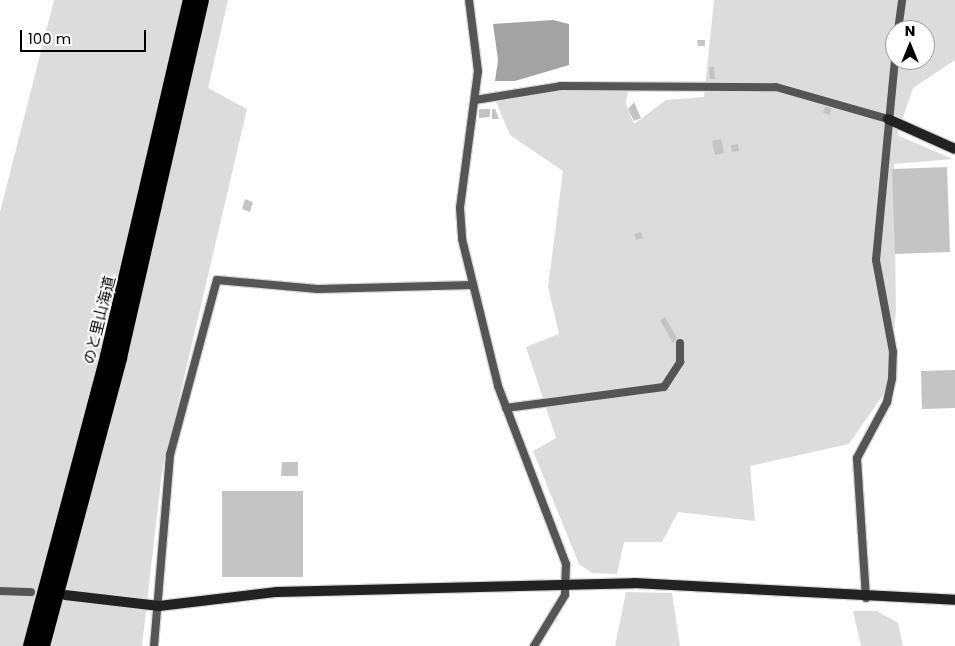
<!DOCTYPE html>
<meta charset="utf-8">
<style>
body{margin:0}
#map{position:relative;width:955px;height:646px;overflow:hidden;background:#fff;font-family:Poppins,"Noto Sans JP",sans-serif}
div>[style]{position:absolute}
.green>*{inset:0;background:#dcdcdc}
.water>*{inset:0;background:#a3a3a3}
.building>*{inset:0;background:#c4c4c4}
.roads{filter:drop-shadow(1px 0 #dbdbdb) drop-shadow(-1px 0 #dbdbdb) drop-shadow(0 1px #dbdbdb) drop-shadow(0 -1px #dbdbdb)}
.street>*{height:8px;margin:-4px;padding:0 4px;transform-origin:4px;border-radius:4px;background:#555}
.secondary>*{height:10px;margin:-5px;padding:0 5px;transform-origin:5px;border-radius:5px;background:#222}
.highway>*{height:14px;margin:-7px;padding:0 7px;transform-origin:7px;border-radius:7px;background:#000}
span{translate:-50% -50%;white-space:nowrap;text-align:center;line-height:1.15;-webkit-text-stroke:4px #fff;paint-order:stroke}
.street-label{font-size:15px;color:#000}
.north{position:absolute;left:885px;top:20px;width:50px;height:50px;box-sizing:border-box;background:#fff;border:1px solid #999;border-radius:50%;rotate:0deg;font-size:14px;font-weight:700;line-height:20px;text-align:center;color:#000}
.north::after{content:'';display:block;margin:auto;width:18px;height:22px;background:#000;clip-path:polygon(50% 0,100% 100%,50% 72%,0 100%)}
.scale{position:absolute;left:20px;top:30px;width:126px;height:22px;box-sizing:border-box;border:2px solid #000;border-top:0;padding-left:6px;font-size:15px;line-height:18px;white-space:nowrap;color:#000;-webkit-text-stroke:4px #fff;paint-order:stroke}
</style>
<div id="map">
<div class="green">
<div style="clip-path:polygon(54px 0,228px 0,208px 88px,247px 109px,162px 472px,142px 646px,0 646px,0 212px)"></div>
<div style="clip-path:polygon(evenodd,714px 0,955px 0,955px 60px,913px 88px,897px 135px,953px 159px,894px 164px,896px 311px,888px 388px,849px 444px,750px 466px,755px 521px,678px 512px,662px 542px,624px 542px,617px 574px,592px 573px,579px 564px,533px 451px,556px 438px,526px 347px,559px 334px,548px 287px,563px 171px,510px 135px,496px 102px,561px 90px,628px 91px,626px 104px,634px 124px,666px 100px,704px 97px,714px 0,895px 30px,925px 30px,925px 60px,895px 60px,895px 30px)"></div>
<div style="clip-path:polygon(626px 592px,672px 593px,680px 646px,615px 646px)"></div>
<div style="clip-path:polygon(853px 611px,877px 611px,898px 623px,903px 646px,861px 646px)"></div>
</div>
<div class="water">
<div style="clip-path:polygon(553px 20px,569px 24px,569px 65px,515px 81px,495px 81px,498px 60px,493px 24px)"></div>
</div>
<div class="building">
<div style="clip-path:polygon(697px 40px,705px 40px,705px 46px,698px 46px)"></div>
<div style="clip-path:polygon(709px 67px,714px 67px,715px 79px,710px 79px)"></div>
<div style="clip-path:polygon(634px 102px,641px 118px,634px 121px,628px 109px)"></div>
<div style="clip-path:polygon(826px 104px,832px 106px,830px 115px,823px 113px)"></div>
<div style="clip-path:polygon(479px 109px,490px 109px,490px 117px,479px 118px)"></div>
<div style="clip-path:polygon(492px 109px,495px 109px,499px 119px,492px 119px)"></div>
<div style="clip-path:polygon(721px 139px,724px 153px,715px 155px,712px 141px)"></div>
<div style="clip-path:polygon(738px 144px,739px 151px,732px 152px,731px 145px)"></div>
<div style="clip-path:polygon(947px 167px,950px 252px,895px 254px,892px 169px)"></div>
<div style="clip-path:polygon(245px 199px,253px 202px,250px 212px,242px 209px)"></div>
<div style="clip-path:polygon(641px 232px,643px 238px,636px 240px,634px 234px)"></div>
<div style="clip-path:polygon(665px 317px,678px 340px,673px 343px,660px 320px)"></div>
<div style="clip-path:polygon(955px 370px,955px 408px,922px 409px,921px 371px)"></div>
<div style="clip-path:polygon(282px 462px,298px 462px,298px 476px,281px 476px)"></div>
<div style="clip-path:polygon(222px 491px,303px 491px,303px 577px,222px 577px)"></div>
</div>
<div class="roads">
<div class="street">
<div style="left:469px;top:0;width:72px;rotate:82.8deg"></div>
<div style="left:478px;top:71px;width:138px;rotate:97.5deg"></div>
<div style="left:460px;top:208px;width:31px;rotate:86deg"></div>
<div style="left:462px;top:239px;width:151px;rotate:76.2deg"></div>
<div style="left:498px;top:386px;width:191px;rotate:69.1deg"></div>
<div style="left:566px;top:564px;width:31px;rotate:92deg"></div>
<div style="left:565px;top:595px;width:60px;rotate:121.3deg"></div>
<div style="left:898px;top:30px;width:30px;rotate:-82deg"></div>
<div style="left:475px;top:100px;width:87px;rotate:-9.2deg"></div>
<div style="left:561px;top:86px;width:215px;rotate:0.3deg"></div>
<div style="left:776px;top:87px;width:116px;rotate:15.9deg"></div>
<div style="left:506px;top:408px;width:159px;rotate:-7.6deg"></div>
<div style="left:664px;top:387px;width:30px;rotate:-57deg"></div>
<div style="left:680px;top:362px;width:19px;rotate:-90deg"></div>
<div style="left:0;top:591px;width:31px;rotate:2deg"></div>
<div style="left:866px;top:598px;width:140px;rotate:-93.7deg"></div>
<div style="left:857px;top:458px;width:64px;rotate:-61.8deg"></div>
<div style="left:887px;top:402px;width:25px;rotate:-78deg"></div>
<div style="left:892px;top:378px;width:26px;rotate:-88deg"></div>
<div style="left:893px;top:352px;width:94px;rotate:-100.5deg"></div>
<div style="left:876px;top:260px;width:203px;rotate:-84.6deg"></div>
<div style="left:154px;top:646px;width:192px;rotate:-85.2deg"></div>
<div style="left:170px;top:455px;width:181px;rotate:-75deg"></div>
<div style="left:217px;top:280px;width:101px;rotate:5.1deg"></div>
<div style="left:318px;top:289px;width:155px;rotate:-1.5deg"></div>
</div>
<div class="secondary">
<div style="left:888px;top:119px;width:73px;rotate:24.1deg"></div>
<div style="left:65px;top:595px;width:95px;rotate:6.7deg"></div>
<div style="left:159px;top:606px;width:119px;rotate:-6.8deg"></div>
<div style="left:277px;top:592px;width:357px;rotate:-1.4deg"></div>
<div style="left:634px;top:583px;width:321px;rotate:3deg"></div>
</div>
<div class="highway">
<div style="left:30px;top:646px;width:300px;rotate:-75.1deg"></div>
<div style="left:107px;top:356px;width:366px;rotate:-76.9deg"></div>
<div style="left:43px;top:646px;width:298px;rotate:-75deg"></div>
<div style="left:120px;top:358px;width:367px;rotate:-77.1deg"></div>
</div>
</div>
<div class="street-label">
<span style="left:99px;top:320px;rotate:-76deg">のと里山海道</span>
</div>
<div class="north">N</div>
<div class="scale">100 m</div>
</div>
